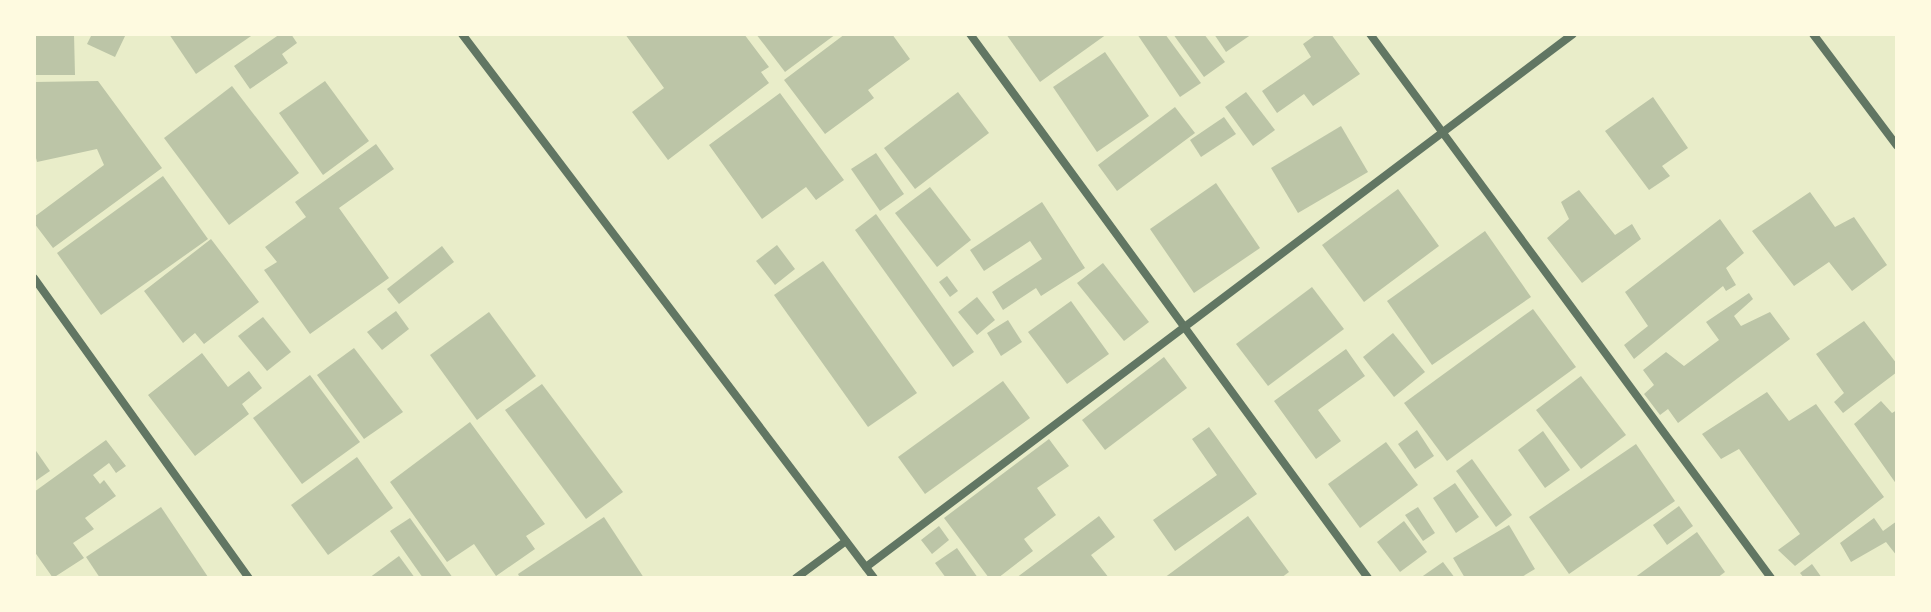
<!DOCTYPE html>
<style>
body{margin:0}
#map{position:relative;width:1931px;height:612px;overflow:hidden;background:#e9edc9;font-family:Merriweather,serif}
div>[style]{position:absolute}
.building>*{inset:0;background:#bcc5a7}
.minor>*{height:8px;margin:-4px;padding:0 4px;transform-origin:4px;border-radius:4px;background:#617663}
span{translate:-50% -50%;white-space:nowrap;text-align:center;line-height:1.15;-webkit-text-stroke:8px #fefae0;paint-order:stroke}
.frame{position:absolute;inset:0;border:36px solid #fefae0;pointer-events:none}
</style>
<div id="map">
<div class="building">
<div style="clip-path:polygon(34px 34px,74px 34px,75px 75px,34px 75px)"></div>
<div style="clip-path:polygon(92px 34px,126px 34px,115px 57px,87px 44px)"></div>
<div style="clip-path:polygon(169px 34px,254px 34px,196px 74px)"></div>
<div style="clip-path:polygon(280px 34px,291px 34px,297px 43px,282px 54px,288px 63px,250px 89px,234px 66px)"></div>
<div style="clip-path:polygon(625px 34px,744px 34px,769px 67px,761px 72px,769px 83px,668px 160px,632px 112px,664px 88px)"></div>
<div style="clip-path:polygon(756px 34px,836px 34px,785px 72px)"></div>
<div style="clip-path:polygon(845px 34px,892px 34px,910px 59px,868px 90px,874px 98px,825px 134px,784px 80px)"></div>
<div style="clip-path:polygon(1006px 34px,1107px 34px,1040px 82px)"></div>
<div style="clip-path:polygon(1137px 34px,1165px 34px,1201px 83px,1180px 97px)"></div>
<div style="clip-path:polygon(1173px 34px,1204px 34px,1225px 62px,1204px 77px)"></div>
<div style="clip-path:polygon(1214px 34px,1252px 34px,1226px 52px)"></div>
<div style="clip-path:polygon(1317px 34px,1331px 34px,1360px 74px,1313px 106px,1304px 94px,1277px 113px,1262px 91px,1311px 57px,1303px 44px)"></div>
<div style="clip-path:polygon(1105px 52px,1149px 116px,1097px 152px,1053px 87px)"></div>
<div style="clip-path:polygon(98px 81px,162px 168px,53px 248px,34px 223px,34px 217px,104px 165px,97px 149px,37px 162px,34px 150px,34px 82px)"></div>
<div style="clip-path:polygon(325px 81px,369px 141px,323px 175px,279px 113px)"></div>
<div style="clip-path:polygon(232px 86px,299px 173px,229px 225px,164px 138px)"></div>
<div style="clip-path:polygon(958px 92px,989px 133px,915px 189px,884px 148px)"></div>
<div style="clip-path:polygon(1246px 92px,1275px 130px,1253px 146px,1225px 107px)"></div>
<div style="clip-path:polygon(780px 93px,844px 180px,816px 200px,806px 187px,762px 219px,709px 145px)"></div>
<div style="clip-path:polygon(1653px 97px,1688px 148px,1662px 166px,1670px 176px,1649px 190px,1605px 131px)"></div>
<div style="clip-path:polygon(1175px 107px,1195px 133px,1117px 191px,1098px 165px)"></div>
<div style="clip-path:polygon(1224px 117px,1236px 134px,1201px 157px,1190px 140px)"></div>
<div style="clip-path:polygon(1341px 126px,1368px 172px,1298px 213px,1271px 168px)"></div>
<div style="clip-path:polygon(376px 144px,394px 169px,339px 208px,389px 278px,310px 334px,264px 270px,277px 262px,265px 247px,306px 217px,295px 202px)"></div>
<div style="clip-path:polygon(876px 153px,904px 194px,880px 211px,851px 169px)"></div>
<div style="clip-path:polygon(163px 176px,208px 239px,101px 315px,57px 253px)"></div>
<div style="clip-path:polygon(1216px 183px,1260px 248px,1194px 293px,1150px 229px)"></div>
<div style="clip-path:polygon(930px 187px,971px 240px,937px 267px,895px 213px)"></div>
<div style="clip-path:polygon(1398px 189px,1439px 246px,1364px 302px,1322px 245px)"></div>
<div style="clip-path:polygon(1579px 190px,1615px 235px,1632px 224px,1641px 239px,1582px 283px,1547px 238px,1569px 219px,1561px 202px)"></div>
<div style="clip-path:polygon(1810px 192px,1835px 227px,1854px 217px,1887px 265px,1852px 291px,1829px 262px,1794px 286px,1752px 231px)"></div>
<div style="clip-path:polygon(1042px 202px,1085px 268px,1041px 296px,1036px 288px,1003px 310px,992px 292px,1042px 259px,1030px 241px,984px 271px,970px 250px)"></div>
<div style="clip-path:polygon(876px 214px,974px 352px,953px 367px,855px 230px)"></div>
<div style="clip-path:polygon(1720px 219px,1744px 253px,1726px 268px,1736px 285px,1726px 291px,1723px 286px,1634px 359px,1624px 345px,1648px 326px,1625px 292px)"></div>
<div style="clip-path:polygon(1485px 231px,1531px 297px,1432px 365px,1387px 301px)"></div>
<div style="clip-path:polygon(211px 239px,259px 302px,204px 344px,195px 333px,183px 343px,144px 291px)"></div>
<div style="clip-path:polygon(777px 245px,795px 269px,775px 285px,756px 261px)"></div>
<div style="clip-path:polygon(442px 246px,454px 262px,399px 304px,387px 289px)"></div>
<div style="clip-path:polygon(823px 261px,917px 393px,868px 427px,774px 295px)"></div>
<div style="clip-path:polygon(1103px 263px,1149px 322px,1124px 341px,1077px 283px)"></div>
<div style="clip-path:polygon(947px 276px,958px 291px,950px 297px,939px 282px)"></div>
<div style="clip-path:polygon(1312px 287px,1344px 329px,1268px 386px,1236px 344px)"></div>
<div style="clip-path:polygon(1749px 293px,1753px 299px,1734px 316px,1741px 326px,1770px 312px,1790px 339px,1678px 423px,1668px 409px,1660px 415px,1644px 394px,1654px 385px,1643px 370px,1666px 352px,1684px 366px,1719px 340px,1706px 322px)"></div>
<div style="clip-path:polygon(977px 297px,995px 320px,977px 335px,958px 312px)"></div>
<div style="clip-path:polygon(1071px 301px,1109px 354px,1067px 384px,1028px 332px)"></div>
<div style="clip-path:polygon(1533px 309px,1576px 367px,1447px 461px,1404px 403px)"></div>
<div style="clip-path:polygon(396px 311px,409px 329px,382px 350px,367px 332px)"></div>
<div style="clip-path:polygon(489px 312px,536px 376px,477px 420px,430px 355px)"></div>
<div style="clip-path:polygon(263px 317px,291px 352px,267px 371px,238px 336px)"></div>
<div style="clip-path:polygon(1008px 320px,1022px 342px,1001px 356px,987px 333px)"></div>
<div style="clip-path:polygon(1864px 321px,1897px 364px,1897px 372px,1843px 413px,1834px 402px,1844px 393px,1816px 354px)"></div>
<div style="clip-path:polygon(1393px 333px,1425px 372px,1394px 397px,1363px 357px)"></div>
<div style="clip-path:polygon(354px 348px,403px 412px,364px 439px,317px 375px)"></div>
<div style="clip-path:polygon(1346px 349px,1365px 376px,1318px 410px,1341px 441px,1316px 459px,1274px 401px)"></div>
<div style="clip-path:polygon(202px 353px,228px 387px,249px 371px,262px 388px,242px 404px,249px 414px,195px 456px,148px 395px)"></div>
<div style="clip-path:polygon(1164px 357px,1187px 388px,1105px 450px,1082px 420px)"></div>
<div style="clip-path:polygon(310px 375px,360px 442px,302px 484px,253px 418px)"></div>
<div style="clip-path:polygon(1581px 376px,1626px 435px,1581px 469px,1536px 410px)"></div>
<div style="clip-path:polygon(1003px 381px,1030px 418px,925px 494px,898px 457px)"></div>
<div style="clip-path:polygon(542px 384px,623px 492px,586px 519px,505px 410px)"></div>
<div style="clip-path:polygon(1767px 392px,1789px 421px,1816px 404px,1884px 497px,1795px 566px,1778px 550px,1800px 534px,1739px 449px,1721px 459px,1702px 434px)"></div>
<div style="clip-path:polygon(1881px 401px,1892px 413px,1897px 410px,1897px 485px,1854px 424px)"></div>
<div style="clip-path:polygon(470px 422px,545px 524px,526px 536px,535px 549px,496px 576px,474px 544px,447px 562px,390px 482px)"></div>
<div style="clip-path:polygon(1209px 427px,1257px 494px,1175px 551px,1153px 520px,1217px 475px,1192px 439px)"></div>
<div style="clip-path:polygon(1417px 430px,1434px 456px,1415px 469px,1398px 444px)"></div>
<div style="clip-path:polygon(1543px 431px,1570px 470px,1545px 488px,1518px 450px)"></div>
<div style="clip-path:polygon(1049px 439px,1069px 466px,1037px 488px,1056px 515px,1024px 539px,1033px 551px,998px 578px,989px 578px,944px 518px)"></div>
<div style="clip-path:polygon(106px 440px,126px 466px,116px 473px,109px 463px,93px 475px,100px 484px,104px 480px,116px 496px,85px 518px,94px 529px,73px 543px,84px 558px,53px 578px,34px 551px,34px 492px)"></div>
<div style="clip-path:polygon(1386px 442px,1418px 485px,1360px 528px,1328px 484px)"></div>
<div style="clip-path:polygon(1636px 444px,1675px 501px,1569px 574px,1529px 517px)"></div>
<div style="clip-path:polygon(34px 448px,50px 471px,34px 482px)"></div>
<div style="clip-path:polygon(357px 457px,393px 508px,328px 555px,291px 505px)"></div>
<div style="clip-path:polygon(1472px 459px,1512px 515px,1496px 527px,1456px 471px)"></div>
<div style="clip-path:polygon(1455px 483px,1479px 517px,1456px 533px,1433px 498px)"></div>
<div style="clip-path:polygon(1679px 506px,1693px 526px,1667px 545px,1653px 525px)"></div>
<div style="clip-path:polygon(161px 507px,208px 577px,100px 578px,86px 557px)"></div>
<div style="clip-path:polygon(1418px 507px,1435px 533px,1423px 541px,1405px 515px)"></div>
<div style="clip-path:polygon(1099px 516px,1115px 537px,1091px 555px,1109px 578px,1016px 578px)"></div>
<div style="clip-path:polygon(1248px 516px,1289px 572px,1281px 578px,1164px 578px)"></div>
<div style="clip-path:polygon(604px 517px,644px 578px,520px 578px,518px 574px)"></div>
<div style="clip-path:polygon(410px 518px,453px 578px,423px 578px,390px 531px)"></div>
<div style="clip-path:polygon(1874px 518px,1883px 531px,1897px 521px,1897px 556px,1886px 542px,1851px 562px,1840px 543px)"></div>
<div style="clip-path:polygon(1404px 521px,1427px 552px,1400px 572px,1377px 542px)"></div>
<div style="clip-path:polygon(1509px 525px,1535px 569px,1520px 578px,1465px 578px,1453px 558px)"></div>
<div style="clip-path:polygon(939px 526px,949px 540px,932px 554px,921px 540px)"></div>
<div style="clip-path:polygon(1697px 532px,1725px 572px,1717px 578px,1634px 578px)"></div>
<div style="clip-path:polygon(957px 548px,978px 578px,946px 578px,935px 563px)"></div>
<div style="clip-path:polygon(399px 556px,415px 578px,369px 578px)"></div>
<div style="clip-path:polygon(1443px 562px,1455px 578px,1420px 578px)"></div>
<div style="clip-path:polygon(1812px 564px,1822px 578px,1804px 578px,1800px 573px)"></div>
</div>
<div class="minor">
<div style="left:462px;top:34px;width:682px;rotate:52.86deg"></div>
<div style="left:970px;top:34px;width:674px;rotate:53.81deg"></div>
<div style="left:1370px;top:34px;width:676px;rotate:53.6deg"></div>
<div style="left:1813px;top:34px;width:140px;rotate:53.1deg"></div>
<div style="left:34px;top:278px;width:369px;rotate:54.4deg"></div>
<div style="left:866px;top:567px;width:885px;rotate:-37.01deg"></div>
<div style="left:796px;top:578px;width:62px;rotate:-36.5deg"></div>
</div>
<div class="frame"></div>
</div>
